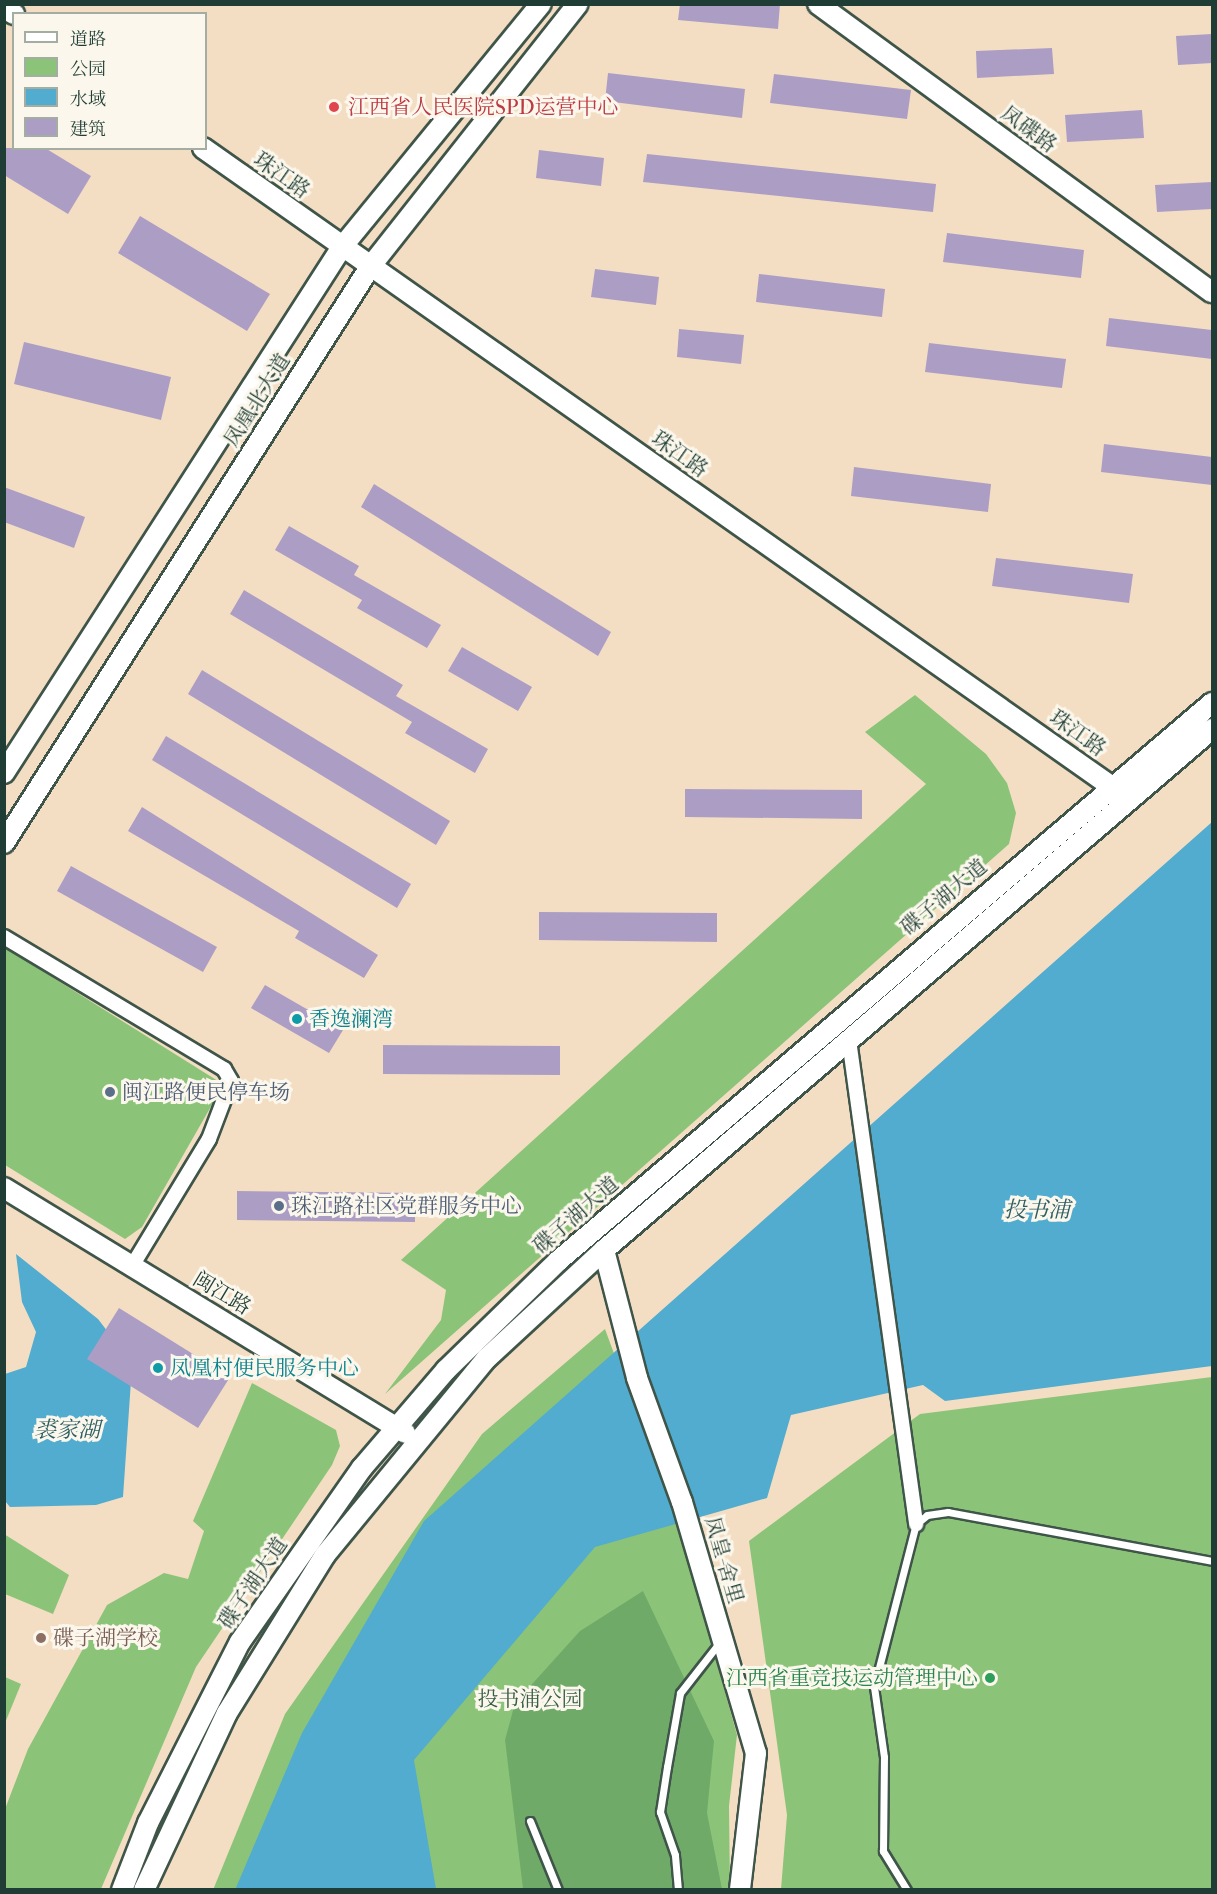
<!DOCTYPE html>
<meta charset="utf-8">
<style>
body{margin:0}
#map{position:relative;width:1217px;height:1894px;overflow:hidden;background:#f4dec3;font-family:"IM FELL French Canon","Noto Serif SC",serif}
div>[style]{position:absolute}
.green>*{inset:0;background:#8bc478}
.forest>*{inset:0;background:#70aa68}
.water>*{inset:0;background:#51accf}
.building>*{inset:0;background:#ac9dc5}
.roads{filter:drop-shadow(2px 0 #3f5549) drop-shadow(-2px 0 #3f5549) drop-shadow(0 2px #3f5549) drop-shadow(0 -2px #3f5549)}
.lane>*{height:7px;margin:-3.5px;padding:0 3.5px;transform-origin:3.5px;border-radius:3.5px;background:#fff}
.street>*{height:14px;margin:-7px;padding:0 7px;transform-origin:7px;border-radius:7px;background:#fff}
.secondary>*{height:20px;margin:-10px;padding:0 10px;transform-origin:10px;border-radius:10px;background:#fff}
.dots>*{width:16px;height:16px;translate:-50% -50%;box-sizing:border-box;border:3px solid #fbf7ec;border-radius:50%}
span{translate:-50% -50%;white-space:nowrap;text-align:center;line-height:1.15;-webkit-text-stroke:6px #fbf7ec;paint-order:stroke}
.health-label{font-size:21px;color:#be3a42}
.left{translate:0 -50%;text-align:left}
.street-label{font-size:21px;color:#1f3d34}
.culture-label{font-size:21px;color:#0d838f}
.service-label{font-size:21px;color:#4e5e75}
.education-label{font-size:21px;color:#785e54}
.leisure-label{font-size:21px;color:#27864d}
.right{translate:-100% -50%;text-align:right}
.park-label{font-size:21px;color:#3a5f45}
.water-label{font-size:22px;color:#2e5e62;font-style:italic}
.frame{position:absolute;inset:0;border:6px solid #1f3d34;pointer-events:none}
.legend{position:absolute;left:12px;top:12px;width:195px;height:138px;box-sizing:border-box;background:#fbf7ec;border:2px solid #a3ada2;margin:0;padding:8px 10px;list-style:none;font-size:18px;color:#1f3d34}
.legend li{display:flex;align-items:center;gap:12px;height:30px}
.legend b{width:30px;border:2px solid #a3ada2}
</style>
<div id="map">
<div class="green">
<div style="clip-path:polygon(915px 695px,986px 754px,1007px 783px,1016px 813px,1009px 844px,385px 1394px,441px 1320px,446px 1290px,401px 1260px,926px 784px,865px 732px)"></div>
<div style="clip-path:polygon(4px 947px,218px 1081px,213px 1103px,142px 1227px,125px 1239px,5px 1165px)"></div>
<div style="clip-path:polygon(605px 1329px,684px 1545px,737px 1735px,729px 1806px,730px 1889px,213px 1890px,285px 1714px,482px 1434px)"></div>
<div style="clip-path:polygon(1212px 1377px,1212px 1889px,781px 1889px,787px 1815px,749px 1541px,920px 1414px)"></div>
<div style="clip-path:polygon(252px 1383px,336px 1430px,340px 1446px,332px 1465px,196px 1667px,101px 1889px,5px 1889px,5px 1809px,28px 1749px,107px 1605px,164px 1573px,188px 1579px,204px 1531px,193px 1521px)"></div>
<div style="clip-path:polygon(4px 1534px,69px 1575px,53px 1614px,5px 1594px)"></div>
<div style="clip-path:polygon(5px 1677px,21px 1684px,5px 1723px)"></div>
</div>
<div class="forest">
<div style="clip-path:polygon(643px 1591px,714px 1741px,707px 1813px,722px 1889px,523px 1889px,505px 1740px,515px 1703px,580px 1631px)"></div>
</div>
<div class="water">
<div style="clip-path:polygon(1212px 822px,1212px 1366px,945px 1401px,923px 1385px,791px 1415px,767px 1498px,595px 1547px,414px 1760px,436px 1889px,235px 1890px,302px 1733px,424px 1521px)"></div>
<div style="clip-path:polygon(16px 1254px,98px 1319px,121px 1349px,131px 1381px,123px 1497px,96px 1505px,10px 1507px,5px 1501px,5px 1374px,26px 1367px,36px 1332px,22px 1302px)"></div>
</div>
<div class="building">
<div style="clip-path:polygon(680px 4px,780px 4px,778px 29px,678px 20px)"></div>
<div style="clip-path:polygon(1212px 34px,1212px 63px,1178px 65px,1176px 36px)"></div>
<div style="clip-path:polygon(1052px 48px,1054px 74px,977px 78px,976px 51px)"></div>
<div style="clip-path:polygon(608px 73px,745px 89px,742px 118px,605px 101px)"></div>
<div style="clip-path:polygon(774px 74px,911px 90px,907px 119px,770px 103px)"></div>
<div style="clip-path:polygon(1142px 110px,1144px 138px,1067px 142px,1065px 115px)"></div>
<div style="clip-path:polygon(4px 148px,45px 148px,91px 176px,68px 214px,4px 175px)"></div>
<div style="clip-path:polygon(539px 150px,604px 158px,601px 186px,536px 178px)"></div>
<div style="clip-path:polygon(647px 154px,936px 184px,933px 212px,643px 182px)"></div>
<div style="clip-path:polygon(1212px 182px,1212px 209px,1157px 212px,1155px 185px)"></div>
<div style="clip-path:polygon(140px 216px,270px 294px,247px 331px,118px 253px)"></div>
<div style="clip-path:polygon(947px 233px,1084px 250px,1081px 278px,943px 262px)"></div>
<div style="clip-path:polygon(595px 269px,659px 277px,656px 305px,591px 297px)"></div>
<div style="clip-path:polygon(759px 274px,885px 289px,882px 317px,756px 302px)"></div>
<div style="clip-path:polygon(1109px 318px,1212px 330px,1212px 359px,1106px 346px)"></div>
<div style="clip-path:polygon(679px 329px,744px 335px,741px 364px,677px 357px)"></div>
<div style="clip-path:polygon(24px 342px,171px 377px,161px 420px,14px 384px)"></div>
<div style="clip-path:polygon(929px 343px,1066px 359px,1062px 388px,925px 372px)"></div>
<div style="clip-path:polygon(1104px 444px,1212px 457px,1212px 485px,1101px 472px)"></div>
<div style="clip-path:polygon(854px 467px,991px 484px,988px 512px,851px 496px)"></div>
<div style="clip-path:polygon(374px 484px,611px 632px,598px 656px,361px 507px)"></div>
<div style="clip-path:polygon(4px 487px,85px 517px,74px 548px,4px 522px)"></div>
<div style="clip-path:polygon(289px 526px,359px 566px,354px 575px,441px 625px,427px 648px,357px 608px,362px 600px,275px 550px)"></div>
<div style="clip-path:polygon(996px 558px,1133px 574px,1129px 603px,992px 586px)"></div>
<div style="clip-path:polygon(244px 590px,403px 685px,396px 696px,488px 749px,475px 773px,405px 733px,412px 722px,230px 614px)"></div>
<div style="clip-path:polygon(462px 647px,532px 687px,518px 711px,448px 671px)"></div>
<div style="clip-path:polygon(202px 670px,450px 821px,436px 845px,188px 694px)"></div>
<div style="clip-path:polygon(166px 736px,411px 884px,397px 908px,152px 760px)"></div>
<div style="clip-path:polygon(685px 789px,862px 790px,862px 819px,685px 817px)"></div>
<div style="clip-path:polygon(142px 807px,378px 955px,364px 978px,295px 938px,299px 931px,128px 831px)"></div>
<div style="clip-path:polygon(71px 866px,217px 947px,203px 972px,57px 891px)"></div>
<div style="clip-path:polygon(539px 912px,717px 913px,717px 942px,539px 940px)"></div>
<div style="clip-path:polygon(265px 985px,343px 1030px,329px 1053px,251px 1008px)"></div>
<div style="clip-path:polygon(383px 1045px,560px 1046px,560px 1075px,383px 1074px)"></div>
<div style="clip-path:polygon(237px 1191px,415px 1193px,415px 1222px,237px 1220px)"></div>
<div style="clip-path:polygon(119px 1308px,230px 1377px,198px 1428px,87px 1359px)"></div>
</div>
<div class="roads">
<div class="lane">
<div style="left:530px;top:1821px;width:74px;rotate:67.9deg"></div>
<div style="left:678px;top:1890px;width:35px;rotate:-95deg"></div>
<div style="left:675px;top:1855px;width:46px;rotate:-109.2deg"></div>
<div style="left:660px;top:1812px;width:46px;rotate:-81.2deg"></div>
<div style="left:667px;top:1767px;width:75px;rotate:-80deg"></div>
<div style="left:680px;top:1693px;width:63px;rotate:-52deg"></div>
<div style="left:907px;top:1890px;width:46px;rotate:-121.6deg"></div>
<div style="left:883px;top:1851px;width:94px;rotate:-89.4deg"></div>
<div style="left:884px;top:1757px;width:71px;rotate:-98.1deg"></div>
<div style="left:874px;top:1687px;width:168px;rotate:-75.6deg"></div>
<div style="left:916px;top:1524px;width:14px;rotate:-39deg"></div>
<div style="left:927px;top:1515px;width:21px;rotate:-8deg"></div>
<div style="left:948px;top:1512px;width:269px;rotate:10.5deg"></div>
</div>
<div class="street">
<div style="left:4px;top:937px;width:257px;rotate:31deg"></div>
<div style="left:224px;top:1069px;width:14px;rotate:60deg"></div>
<div style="left:231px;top:1081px;width:62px;rotate:110.8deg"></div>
<div style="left:209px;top:1139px;width:149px;rotate:121.2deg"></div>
<div style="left:849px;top:1040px;width:489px;rotate:82.1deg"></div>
</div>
<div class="secondary">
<div style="left:818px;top:4px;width:488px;rotate:36.2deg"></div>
<div style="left:4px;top:8px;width:12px;rotate:31deg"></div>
<div style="left:203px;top:148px;width:1123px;rotate:35.1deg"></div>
<div style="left:4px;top:773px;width:625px;rotate:-57.28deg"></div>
<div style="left:342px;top:247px;width:314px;rotate:-50.7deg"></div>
<div style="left:4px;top:843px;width:682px;rotate:-57.57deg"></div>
<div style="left:370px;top:267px;width:335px;rotate:-51.7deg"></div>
<div style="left:4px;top:1188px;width:470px;rotate:31.4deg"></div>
<div style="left:604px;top:1250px;width:132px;rotate:75.5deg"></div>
<div style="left:637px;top:1378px;width:132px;rotate:70.1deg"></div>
<div style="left:682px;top:1502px;width:262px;rotate:73.6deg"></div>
<div style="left:756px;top:1753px;width:138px;rotate:96.7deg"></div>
<div style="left:122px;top:1890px;width:72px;rotate:-68.8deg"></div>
<div style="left:148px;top:1823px;width:203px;rotate:-63.1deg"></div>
<div style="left:240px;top:1642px;width:213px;rotate:-55deg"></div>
<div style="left:362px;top:1468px;width:129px;rotate:-49.4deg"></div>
<div style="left:446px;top:1370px;width:156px;rotate:-44.2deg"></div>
<div style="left:558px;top:1261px;width:860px;rotate:-40.47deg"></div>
<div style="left:144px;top:1890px;width:195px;rotate:-64.9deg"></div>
<div style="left:227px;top:1713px;width:186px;rotate:-58.2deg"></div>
<div style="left:325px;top:1555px;width:255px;rotate:-50.6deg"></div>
<div style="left:487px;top:1358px;width:159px;rotate:-42.7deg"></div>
<div style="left:604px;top:1250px;width:801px;rotate:-40.59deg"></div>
</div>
</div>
<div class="dots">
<div style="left:334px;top:107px;background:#e0444e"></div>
<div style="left:297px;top:1019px;background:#0f9aa8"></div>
<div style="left:110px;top:1092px;background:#5c6f8a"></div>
<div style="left:279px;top:1206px;background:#5c6f8a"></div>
<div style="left:158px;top:1368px;background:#0f9aa8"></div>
<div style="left:41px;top:1638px;background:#8d6e63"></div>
<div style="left:990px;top:1678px;background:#2e9e5b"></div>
</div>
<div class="health-label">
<span class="left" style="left:348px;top:107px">江西省人民医院SPD运营中心</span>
</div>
<div class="street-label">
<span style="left:1029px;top:129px;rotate:36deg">凤碟路</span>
<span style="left:282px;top:175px;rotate:35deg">珠江路</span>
<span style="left:257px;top:400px;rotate:-58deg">凤凰北大道</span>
<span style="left:680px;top:454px;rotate:35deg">珠江路</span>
<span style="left:1078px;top:733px;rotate:35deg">珠江路</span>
<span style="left:944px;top:897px;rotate:-40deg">碟子湖大道</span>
<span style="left:576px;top:1215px;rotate:-41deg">碟子湖大道</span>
<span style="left:222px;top:1293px;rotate:31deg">闽江路</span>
<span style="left:724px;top:1560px;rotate:74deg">凤皇-舍里</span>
<span style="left:253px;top:1583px;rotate:-56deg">碟子湖大道</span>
</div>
<div class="culture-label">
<span class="left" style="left:309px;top:1019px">香逸澜湾</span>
<span class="left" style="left:170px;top:1368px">凤凰村便民服务中心</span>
</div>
<div class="service-label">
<span class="left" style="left:122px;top:1092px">闽江路便民停车场</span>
<span class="left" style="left:291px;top:1206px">珠江路社区党群服务中心</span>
</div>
<div class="education-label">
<span class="left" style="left:53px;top:1638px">碟子湖学校</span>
</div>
<div class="leisure-label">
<span class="right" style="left:978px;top:1678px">江西省重竞技运动管理中心</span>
</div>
<div class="park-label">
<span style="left:530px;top:1699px">投书浦公园</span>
</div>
<div class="water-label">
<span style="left:1037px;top:1211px">投书浦</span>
<span style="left:67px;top:1431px">裘家湖</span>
</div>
<div class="frame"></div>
<ul class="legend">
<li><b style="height:8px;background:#fff"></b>道路</li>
<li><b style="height:16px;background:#8bc478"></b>公园</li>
<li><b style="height:16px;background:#51accf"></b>水域</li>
<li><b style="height:16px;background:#ac9dc5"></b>建筑</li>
</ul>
</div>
